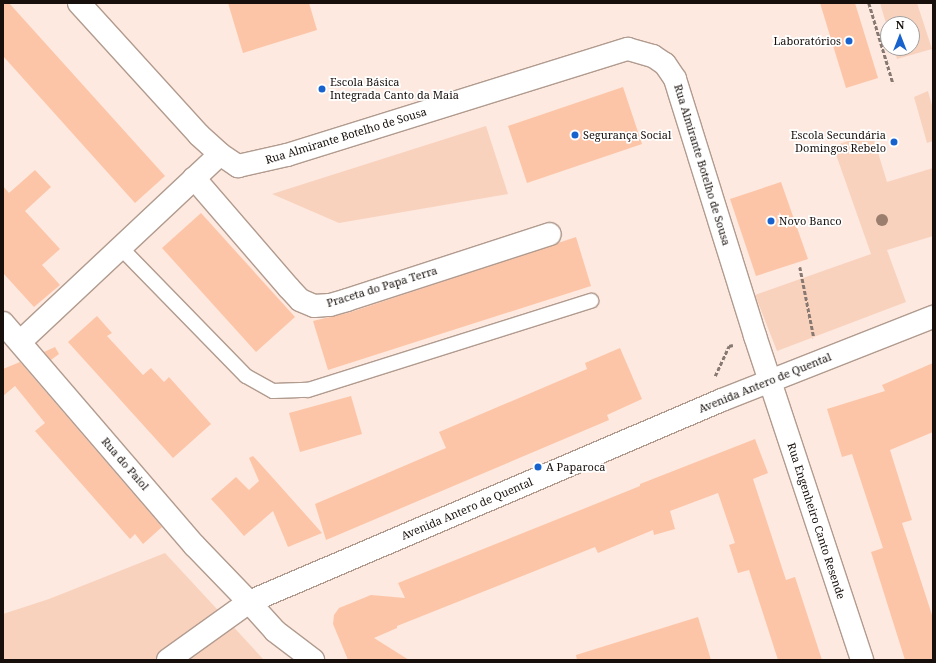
<!DOCTYPE html>
<meta charset="utf-8">
<style>
body{margin:0}
#map{position:relative;width:936px;height:663px;overflow:hidden;background:#fde9df;font-family:"Noto Serif",serif}
div>[style]{position:absolute}
.green>*{inset:0;background:#f9d2be}
.building>*{inset:0;background:#fdc5a7}
.path>*{height:2.5px;margin-top:-1.25px;transform-origin:0;background:repeating-linear-gradient(90deg,#877972 0 4px,transparent 0 6px)}
.roads{filter:drop-shadow(1px 0 #b19b8f) drop-shadow(-1px 0 #b19b8f) drop-shadow(0 1px #b19b8f) drop-shadow(0 -1px #b19b8f)}
.service>*{height:14px;margin:-7px;padding:0 7px;transform-origin:7px;border-radius:7px;background:#fff}
.minor>*{height:22px;margin:-11px;padding:0 11px;transform-origin:11px;border-radius:11px;background:#fff}
.tertiary>*{height:22px;margin:-11px;padding:0 11px;transform-origin:11px;border-radius:11px;background:#fff}
.secondary>*{height:22px;margin:-11px;padding:0 11px;transform-origin:11px;border-radius:11px;background:#fff}
.trees>*{width:12px;height:12px;margin:-6px;border-radius:50%;background:#9b7e6e}
.dots>*{width:11px;height:11px;translate:-50% -50%;box-sizing:border-box;border:2px solid #fff;border-radius:50%}
span{translate:-50% -50%;white-space:nowrap;text-align:center;line-height:1.15;-webkit-text-stroke:3.5px #fff;paint-order:stroke}
.poi-label{font-size:11px;color:#170f0b}
.right{translate:-100% -50%;text-align:right}
.left{translate:0 -50%;text-align:left}
.street-label{font-size:11px;color:#170f0b}
.frame{position:absolute;inset:0;border:4px solid #170f0b;pointer-events:none}
.north{position:absolute;left:880px;top:16px;width:40px;height:40px;box-sizing:border-box;background:#fff;border:1px solid #a29f9d;border-radius:50%;rotate:0deg;font-size:11px;font-weight:700;line-height:16px;text-align:center;color:#170f0b}
.north::after{content:'';display:block;margin:auto;width:14px;height:18px;background:#1862cd;clip-path:polygon(50% 0,100% 100%,50% 72%,0 100%)}
</style>
<div id="map">
<div class="green">
<div style="clip-path:polygon(880px 3px,917px 3px,932px 49px,897px 59px,894px 48px,912px 48px,912px 24px,888px 24px,888px 30px)"></div>
<div style="clip-path:polygon(928px 91px,933px 109px,933px 141px,927px 143px,914px 97px)"></div>
<div style="clip-path:polygon(486px 126px,508px 194px,339px 223px,272px 194px)"></div>
<div style="clip-path:polygon(872px 133px,887px 182px,933px 168px,933px 236px,887px 250px,906px 302px,777px 351px,755px 295px,871px 254px,833px 146px)"></div>
<div style="clip-path:polygon(165px 553px,264px 660px,3px 660px,3px 614px,49px 599px)"></div>
</div>
<div class="building">
<div style="clip-path:polygon(3px 3px,9px 3px,165px 176px,135px 203px,3px 56px)"></div>
<div style="clip-path:polygon(228px 3px,309px 3px,317px 30px,243px 53px)"></div>
<div style="clip-path:polygon(820px 3px,855px 3px,878px 78px,846px 88px)"></div>
<div style="clip-path:polygon(623px 87px,642px 144px,527px 183px,508px 126px)"></div>
<div style="clip-path:polygon(35px 170px,51px 187px,25px 211px,60px 249px,42px 265px,60px 285px,34px 307px,3px 273px,3px 186px,9px 193px)"></div>
<div style="clip-path:polygon(781px 182px,808px 259px,756px 276px,730px 199px)"></div>
<div style="clip-path:polygon(201px 213px,295px 317px,256px 352px,162px 248px)"></div>
<div style="clip-path:polygon(576px 237px,591px 286px,328px 370px,313px 321px,351px 312px)"></div>
<div style="clip-path:polygon(97px 316px,112px 333px,107px 336px,143px 375px,151px 368px,164px 382px,169px 377px,211px 424px,173px 458px,68px 342px)"></div>
<div style="clip-path:polygon(55px 347px,59px 354px,51px 360px,44px 352px)"></div>
<div style="clip-path:polygon(620px 348px,642px 399px,607px 415px,609px 420px,326px 540px,315px 504px,446px 448px,439px 432px,587px 369px,585px 363px)"></div>
<div style="clip-path:polygon(20px 362px,162px 527px,143px 544px,135px 534px,130px 539px,35px 431px,45px 423px,15px 386px,3px 396px,3px 369px)"></div>
<div style="clip-path:polygon(933px 363px,933px 432px,890px 450px,912px 520px,902px 523px,933px 618px,933px 660px,905px 660px,871px 552px,883px 548px,852px 454px,842px 457px,827px 409px,885px 391px,882px 385px)"></div>
<div style="clip-path:polygon(351px 396px,362px 434px,300px 452px,289px 413px)"></div>
<div style="clip-path:polygon(755px 439px,768px 473px,753px 479px,786px 580px,795px 577px,822px 660px,778px 660px,749px 570px,738px 573px,729px 545px,735px 543px,718px 493px,670px 511px,675px 529px,654px 535px,653px 530px,598px 553px,595px 547px,397px 626px,397px 628px,374px 638px,409px 660px,348px 660px,333px 624px,334px 615px,339px 608px,371px 595px,405px 598px,398px 583px,593px 505px,640px 486px,640px 484px)"></div>
<div style="clip-path:polygon(253px 456px,272px 477px,322px 533px,288px 547px,273px 511px,244px 536px,223px 512px,211px 499px,236px 477px,249px 490px,259px 481px,249px 458px)"></div>
<div style="clip-path:polygon(698px 617px,711px 660px,577px 660px,576px 655px)"></div>
</div>
<div class="path">
<div style="left:869px;top:3px;width:84px;rotate:73.3deg"></div>
<div style="left:800px;top:267px;width:72px;rotate:78.8deg"></div>
<div style="left:715px;top:376px;width:33px;rotate:-65deg"></div>
<div style="left:729px;top:346px;width:4px;rotate:-14deg"></div>
</div>
<div class="roads">
<div class="service">
<div style="left:121px;top:248px;width:179px;rotate:45.7deg"></div>
<div style="left:246px;top:376px;width:31px;rotate:29deg"></div>
<div style="left:273px;top:391px;width:35px;rotate:-2deg"></div>
<div style="left:308px;top:390px;width:297px;rotate:-17.5deg"></div>
</div>
<div class="minor">
<div style="left:79px;top:3px;width:178px;rotate:47.7deg"></div>
<div style="left:199px;top:135px;width:28px;rotate:42deg"></div>
<div style="left:220px;top:154px;width:22px;rotate:34deg"></div>
<div style="left:238px;top:166px;width:50px;rotate:-12.7deg"></div>
<div style="left:287px;top:155px;width:357px;rotate:-17.3deg"></div>
<div style="left:628px;top:49px;width:26px;rotate:16deg"></div>
<div style="left:653px;top:56px;width:14px;rotate:34deg"></div>
<div style="left:665px;top:64px;width:18px;rotate:56deg"></div>
<div style="left:675px;top:79px;width:269px;rotate:72.7deg"></div>
<div style="left:755px;top:336px;width:341px;rotate:71.7deg"></div>
<div style="left:194px;top:178px;width:145px;rotate:49.2deg"></div>
<div style="left:289px;top:288px;width:16px;rotate:47deg"></div>
<div style="left:300px;top:300px;width:15px;rotate:23deg"></div>
<div style="left:314px;top:306px;width:16px;rotate:-4deg"></div>
<div style="left:330px;top:305px;width:18px;rotate:-16deg"></div>
<div style="left:347px;top:300px;width:213px;rotate:-18deg"></div>
<div style="left:20px;top:342px;width:274px;rotate:-43.2deg"></div>
<div style="left:249px;top:602px;width:39px;rotate:48deg"></div>
<div style="left:275px;top:631px;width:48px;rotate:37.3deg"></div>
</div>
<div class="tertiary">
<div style="left:3px;top:323px;width:293px;rotate:49.3deg"></div>
<div style="left:194px;top:545px;width:79px;rotate:46deg"></div>
</div>
<div class="secondary">
<div style="left:168px;top:660px;width:100px;rotate:-35.6deg"></div>
<div style="left:249px;top:602px;width:514px;rotate:-23.13deg"></div>
<div style="left:722px;top:400px;width:227px;rotate:-21.5deg"></div>
</div>
</div>
<div class="trees">
<div style="left:882px;top:220px"></div>
</div>
<div class="dots">
<div style="left:849px;top:41px;background:#1862cd"></div>
<div style="left:322px;top:89px;background:#1862cd"></div>
<div style="left:575px;top:135px;background:#1862cd"></div>
<div style="left:894px;top:142px;background:#1862cd"></div>
<div style="left:771px;top:221px;background:#1862cd"></div>
<div style="left:538px;top:467px;background:#1862cd"></div>
</div>
<div class="poi-label">
<span class="right" style="left:841px;top:41px">Laboratórios</span>
<span class="left" style="left:330px;top:89px">Escola Básica<br>Integrada Canto da Maia</span>
<span class="left" style="left:583px;top:135px">Segurança Social</span>
<span class="right" style="left:886px;top:142px">Escola Secundária<br>Domingos Rebelo</span>
<span class="left" style="left:779px;top:221px">Novo Banco</span>
<span class="left" style="left:546px;top:467px">A Paparoca</span>
</div>
<div class="street-label">
<span style="left:346px;top:136px;rotate:-17deg">Rua Almirante Botelho de Sousa</span>
<span style="left:702px;top:165px;rotate:73deg">Rua Almirante Botelho de Sousa</span>
<span style="left:382px;top:287px;rotate:-17deg">Praceta do Papa Terra</span>
<span style="left:765px;top:383px;rotate:-22deg">Avenida Antero de Quental</span>
<span style="left:125px;top:464px;rotate:49deg">Rua do Paiol</span>
<span style="left:467px;top:509px;rotate:-23deg">Avenida Antero de Quental</span>
<span style="left:816px;top:521px;rotate:72deg">Rua Engenheiro Canto Resende</span>
</div>
<div class="frame"></div>
<div class="north">N</div>
</div>
